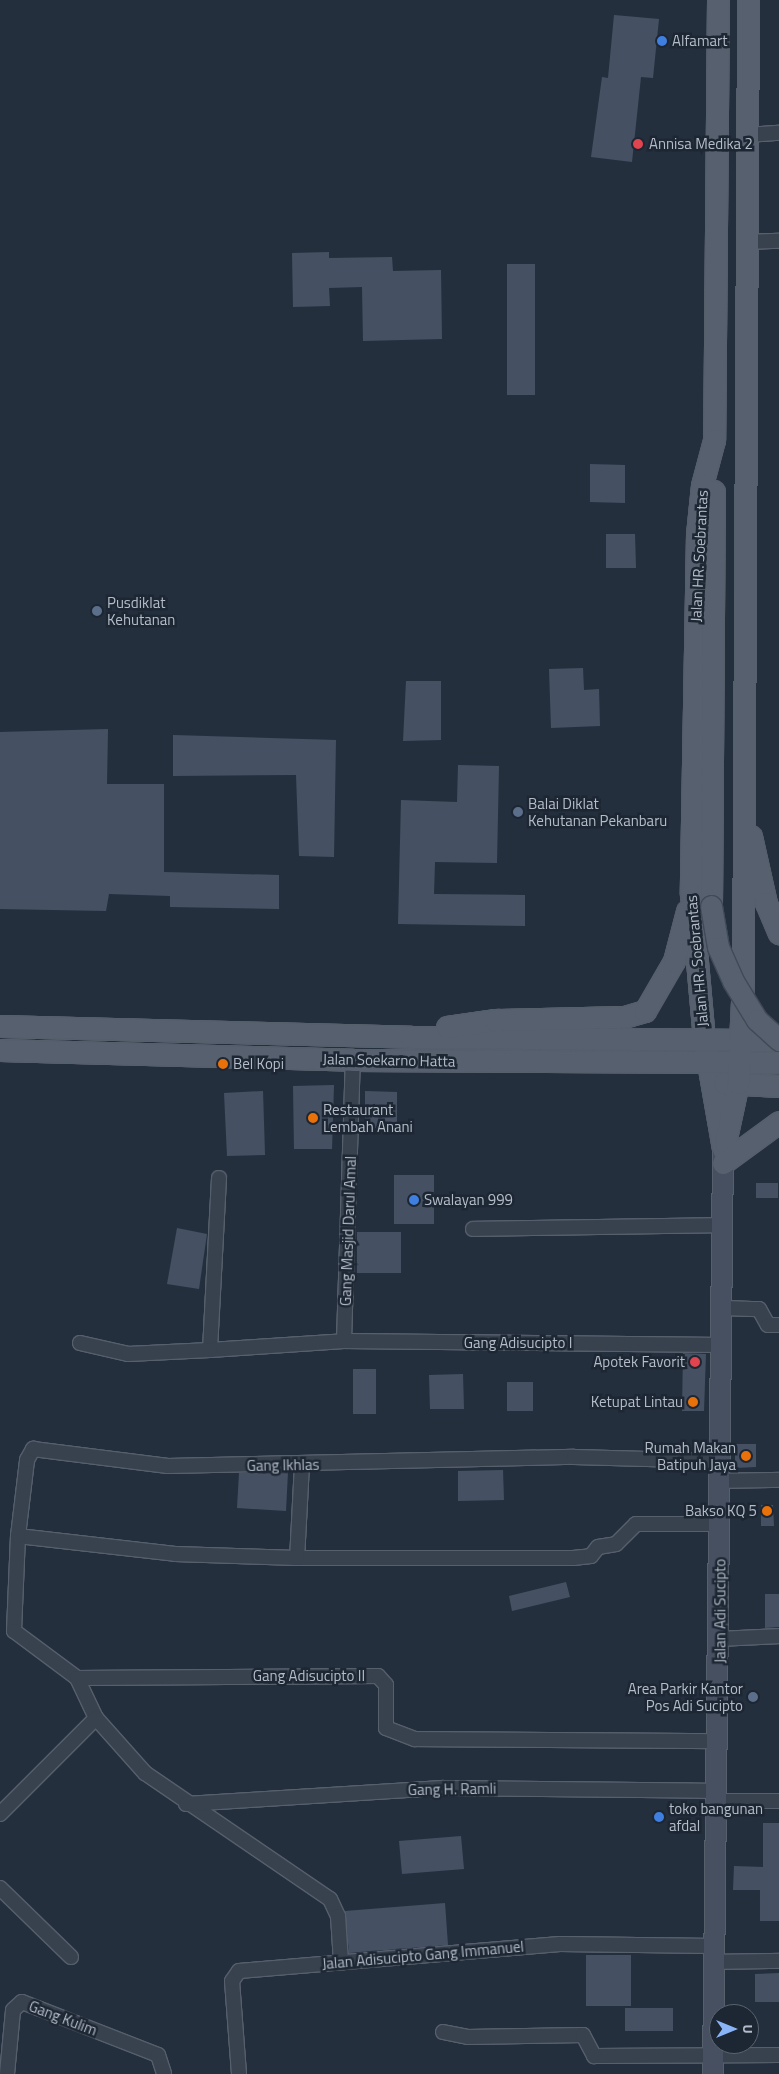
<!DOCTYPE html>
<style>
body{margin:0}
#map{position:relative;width:779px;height:2074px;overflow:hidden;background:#242f3e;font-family:"Titillium Web",sans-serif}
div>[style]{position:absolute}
.building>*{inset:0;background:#455162}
.roads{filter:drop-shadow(1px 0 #565f6c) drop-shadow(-1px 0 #565f6c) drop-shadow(0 1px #565f6c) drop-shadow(0 -1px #565f6c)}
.minor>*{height:14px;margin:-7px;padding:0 7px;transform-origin:7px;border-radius:7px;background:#38414e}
.secondary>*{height:20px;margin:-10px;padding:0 10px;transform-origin:10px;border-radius:10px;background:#465061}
.primary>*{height:21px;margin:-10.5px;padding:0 10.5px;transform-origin:10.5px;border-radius:10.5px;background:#56606e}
.bridges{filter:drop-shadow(1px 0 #414a57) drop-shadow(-1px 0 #414a57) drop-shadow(0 1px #414a57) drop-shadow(0 -1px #414a57)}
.primary-bridge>*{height:21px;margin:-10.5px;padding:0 10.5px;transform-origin:10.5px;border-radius:10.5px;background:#56606e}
.dots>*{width:14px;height:14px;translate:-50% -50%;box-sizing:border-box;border:2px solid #1d2633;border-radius:50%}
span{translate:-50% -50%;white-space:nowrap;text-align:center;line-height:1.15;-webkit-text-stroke:5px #1d2633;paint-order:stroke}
.poi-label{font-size:15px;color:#b4bcc9}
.left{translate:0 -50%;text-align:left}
.right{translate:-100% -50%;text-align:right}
.street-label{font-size:15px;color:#b4bcc9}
.north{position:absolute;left:709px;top:2004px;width:50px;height:50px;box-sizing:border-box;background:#1d2633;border:1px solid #59626f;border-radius:50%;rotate:90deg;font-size:14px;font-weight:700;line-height:20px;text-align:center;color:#b4bcc9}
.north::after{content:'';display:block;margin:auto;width:18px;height:22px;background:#8ab4f8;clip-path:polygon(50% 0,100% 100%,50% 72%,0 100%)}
</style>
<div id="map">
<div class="building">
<div style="clip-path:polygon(614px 15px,659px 19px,653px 78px,641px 77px,632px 162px,591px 157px,602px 77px,608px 78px)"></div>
<div style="clip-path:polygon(329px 252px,329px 258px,392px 257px,393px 271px,441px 270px,442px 339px,363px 341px,362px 287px,329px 288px,330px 306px,293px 307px,292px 253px)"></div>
<div style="clip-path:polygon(507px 264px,535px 264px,535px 395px,507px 395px)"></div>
<div style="clip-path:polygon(590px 464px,625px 465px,625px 503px,590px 502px)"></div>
<div style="clip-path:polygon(606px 534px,635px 534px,636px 568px,606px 568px)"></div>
<div style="clip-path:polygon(583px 668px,584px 690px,599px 689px,600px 726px,551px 728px,549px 669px)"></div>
<div style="clip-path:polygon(406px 681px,441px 681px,441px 740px,403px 741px)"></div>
<div style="clip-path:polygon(108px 729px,107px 784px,164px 784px,164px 872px,279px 875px,279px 909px,170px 907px,170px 896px,109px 894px,106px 911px,0 909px,0 732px)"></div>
<div style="clip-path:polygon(173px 735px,336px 740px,334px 857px,299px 856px,296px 775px,173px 776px)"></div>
<div style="clip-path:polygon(458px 765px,499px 766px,497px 863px,435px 862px,434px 894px,525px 895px,525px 926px,398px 924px,401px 800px,457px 802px)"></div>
<div style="clip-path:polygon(334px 1085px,332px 1149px,294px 1149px,293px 1086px)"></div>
<div style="clip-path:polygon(263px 1091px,265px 1155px,227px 1156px,224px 1093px)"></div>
<div style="clip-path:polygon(365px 1091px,397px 1092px,397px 1128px,365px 1128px)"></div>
<div style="clip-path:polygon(394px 1175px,434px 1175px,434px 1224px,394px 1224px)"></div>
<div style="clip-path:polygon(756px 1183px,778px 1183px,778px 1198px,756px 1198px)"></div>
<div style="clip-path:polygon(177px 1228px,207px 1234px,199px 1289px,167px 1284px)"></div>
<div style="clip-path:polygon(357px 1232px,401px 1232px,401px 1273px,357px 1273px)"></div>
<div style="clip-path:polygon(683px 1353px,706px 1354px,704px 1411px,682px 1411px)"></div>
<div style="clip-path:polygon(353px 1369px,376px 1369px,376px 1414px,353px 1414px)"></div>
<div style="clip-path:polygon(463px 1374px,464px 1409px,430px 1409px,429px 1375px)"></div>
<div style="clip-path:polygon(507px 1382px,533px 1382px,533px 1411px,507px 1411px)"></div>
<div style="clip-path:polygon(735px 1444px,756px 1444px,756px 1467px,735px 1468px)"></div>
<div style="clip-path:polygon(503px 1470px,504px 1500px,458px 1501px,458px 1471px)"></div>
<div style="clip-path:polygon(288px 1472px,286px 1511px,237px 1508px,239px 1473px)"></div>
<div style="clip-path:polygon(761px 1505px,773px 1505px,774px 1526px,761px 1526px)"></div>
<div style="clip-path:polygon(566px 1582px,570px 1597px,512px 1611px,509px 1596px)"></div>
<div style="clip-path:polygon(765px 1594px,779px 1594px,779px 1627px,765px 1628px)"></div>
<div style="clip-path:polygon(763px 1823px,779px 1823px,779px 1921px,760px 1921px,760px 1890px,733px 1890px,734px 1866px,763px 1867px)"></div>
<div style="clip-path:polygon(461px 1836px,464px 1869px,402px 1874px,399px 1841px)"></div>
<div style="clip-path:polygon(445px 1903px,448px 1945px,349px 1953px,345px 1911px)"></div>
<div style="clip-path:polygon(586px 1955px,631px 1955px,631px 2006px,586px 2006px)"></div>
<div style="clip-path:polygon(779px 1973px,779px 2002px,755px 2002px,755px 1974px)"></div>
<div style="clip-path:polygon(625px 2008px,673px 2008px,673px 2031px,625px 2031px)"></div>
</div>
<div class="roads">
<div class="minor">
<div style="left:747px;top:135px;width:32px;rotate:-4deg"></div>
<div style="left:745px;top:242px;width:34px;rotate:-2deg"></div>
<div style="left:219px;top:1178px;width:172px;rotate:93deg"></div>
<div style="left:210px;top:1350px;width:134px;rotate:-3.8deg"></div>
<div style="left:344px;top:1341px;width:378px;rotate:0.6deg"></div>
<div style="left:473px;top:1229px;width:250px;rotate:-0.9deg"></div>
<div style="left:724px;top:1308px;width:35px;rotate:2deg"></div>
<div style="left:759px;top:1309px;width:18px;rotate:61deg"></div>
<div style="left:768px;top:1325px;width:11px"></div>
<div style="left:344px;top:1341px;width:281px;rotate:-88.2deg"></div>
<div style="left:80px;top:1343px;width:49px;rotate:12.9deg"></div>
<div style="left:128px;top:1354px;width:82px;rotate:-2.8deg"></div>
<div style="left:302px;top:1464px;width:94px;rotate:93deg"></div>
<div style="left:297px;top:1558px;width:276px"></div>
<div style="left:573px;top:1558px;width:18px;rotate:-6deg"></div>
<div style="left:591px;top:1556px;width:11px;rotate:-52deg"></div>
<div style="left:598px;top:1547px;width:18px;rotate:-9deg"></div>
<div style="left:616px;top:1544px;width:28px;rotate:-45deg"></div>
<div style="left:636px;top:1524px;width:84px"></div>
<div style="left:719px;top:1481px;width:60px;rotate:-1deg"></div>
<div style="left:18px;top:1536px;width:158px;rotate:6.5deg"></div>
<div style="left:175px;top:1554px;width:122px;rotate:1.9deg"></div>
<div style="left:14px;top:1631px;width:95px;rotate:-87.6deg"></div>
<div style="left:18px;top:1536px;width:77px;rotate:-83.2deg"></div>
<div style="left:27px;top:1460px;width:13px;rotate:-61deg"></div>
<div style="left:33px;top:1449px;width:136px;rotate:7.2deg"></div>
<div style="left:168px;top:1466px;width:406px;rotate:-1.3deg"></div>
<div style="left:574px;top:1457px;width:146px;rotate:1.6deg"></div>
<div style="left:14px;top:1631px;width:79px;rotate:36.7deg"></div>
<div style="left:77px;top:1678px;width:301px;rotate:-0.4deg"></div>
<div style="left:378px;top:1676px;width:12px;rotate:48deg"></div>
<div style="left:386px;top:1685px;width:43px;rotate:90deg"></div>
<div style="left:386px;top:1728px;width:31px;rotate:21deg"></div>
<div style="left:415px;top:1739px;width:304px;rotate:0.4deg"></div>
<div style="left:720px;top:1639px;width:59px;rotate:-2.9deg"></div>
<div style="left:77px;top:1678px;width:44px;rotate:64.6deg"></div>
<div style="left:96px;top:1718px;width:74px;rotate:48.3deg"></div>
<div style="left:145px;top:1773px;width:224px;rotate:34.3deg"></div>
<div style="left:330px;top:1899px;width:19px;rotate:65deg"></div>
<div style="left:338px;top:1916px;width:47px;rotate:86.3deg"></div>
<div style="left:718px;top:1801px;width:61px"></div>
<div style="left:186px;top:1804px;width:257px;rotate:-3.6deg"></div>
<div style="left:443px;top:1788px;width:275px;rotate:0.6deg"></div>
<div style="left:0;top:1814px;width:136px;rotate:-45deg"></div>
<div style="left:0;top:1888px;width:99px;rotate:44.2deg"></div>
<div style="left:714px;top:1962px;width:65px;rotate:-0.9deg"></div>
<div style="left:443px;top:2032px;width:25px;rotate:11deg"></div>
<div style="left:468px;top:2037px;width:115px;rotate:-1deg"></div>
<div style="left:583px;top:2035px;width:24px;rotate:62deg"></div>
<div style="left:594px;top:2056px;width:185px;rotate:-0.3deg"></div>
<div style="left:7px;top:2074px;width:64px;rotate:-84.6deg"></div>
<div style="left:13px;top:2010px;width:12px;rotate:-42deg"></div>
<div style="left:22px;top:2002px;width:146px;rotate:21.3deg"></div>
<div style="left:158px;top:2055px;width:20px;rotate:72deg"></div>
<div style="left:239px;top:2074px;width:93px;rotate:-94.3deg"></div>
<div style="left:232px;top:1981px;width:12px;rotate:-55deg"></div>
<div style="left:239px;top:1971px;width:322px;rotate:-4.8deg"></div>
<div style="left:560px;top:1944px;width:155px;rotate:0.7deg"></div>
</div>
<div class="secondary">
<div style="left:713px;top:2074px;width:925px;rotate:-89.38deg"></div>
</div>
<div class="primary">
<div style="left:718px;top:0;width:440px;rotate:90.5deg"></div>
<div style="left:714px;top:440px;width:47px;rotate:104.9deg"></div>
<div style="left:702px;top:485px;width:49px;rotate:95.8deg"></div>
<div style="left:697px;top:534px;width:360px;rotate:91deg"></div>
<div style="left:691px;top:894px;width:147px;rotate:84.9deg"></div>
<div style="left:704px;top:1040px;width:111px;rotate:80.1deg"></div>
<div style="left:751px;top:836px;width:69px;rotate:77.4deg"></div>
<div style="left:766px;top:903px;width:33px;rotate:67deg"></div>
<div style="left:711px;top:906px;width:415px;rotate:-89.6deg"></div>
<div style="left:0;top:1026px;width:411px;rotate:1.5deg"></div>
<div style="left:411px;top:1037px;width:368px;rotate:0.5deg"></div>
<div style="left:447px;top:1027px;width:49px;rotate:-8.3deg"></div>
<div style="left:495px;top:1020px;width:129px;rotate:-1.3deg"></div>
<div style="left:624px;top:1017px;width:22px;rotate:-16deg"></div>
<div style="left:645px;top:1011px;width:58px;rotate:-59.9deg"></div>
<div style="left:674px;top:961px;width:52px;rotate:-75.4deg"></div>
<div style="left:0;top:1050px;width:353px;rotate:1.6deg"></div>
<div style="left:353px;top:1060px;width:426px;rotate:0.3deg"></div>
<div style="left:724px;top:1083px;width:55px;rotate:3.1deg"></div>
<div style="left:725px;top:1143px;width:61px;rotate:-77.8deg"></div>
<div style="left:738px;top:1083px;width:102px;rotate:-87.2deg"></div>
<div style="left:743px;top:981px;width:981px;rotate:-89.71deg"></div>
<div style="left:723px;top:1163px;width:69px;rotate:-36.2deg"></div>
</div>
</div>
<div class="bridges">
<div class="primary-bridge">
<div style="left:711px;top:906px;width:42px;rotate:80.3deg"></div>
<div style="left:718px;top:947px;width:37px;rotate:66deg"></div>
<div style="left:733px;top:981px;width:46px;rotate:58.4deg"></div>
<div style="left:757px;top:1020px;width:30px;rotate:42deg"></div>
</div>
</div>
<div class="dots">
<div style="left:662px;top:41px;background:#3f7fe0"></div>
<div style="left:638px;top:144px;background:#e0444e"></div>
<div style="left:97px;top:611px;background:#5c6f8a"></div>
<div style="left:518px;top:812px;background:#5c6f8a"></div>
<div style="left:223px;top:1064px;background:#e8710a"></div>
<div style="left:313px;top:1118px;background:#e8710a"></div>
<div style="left:414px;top:1200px;background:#3f7fe0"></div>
<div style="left:695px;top:1362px;background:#e0444e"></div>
<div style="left:693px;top:1402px;background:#e8710a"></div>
<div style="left:746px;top:1456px;background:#e8710a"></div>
<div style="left:767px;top:1511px;background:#e8710a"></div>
<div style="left:753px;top:1697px;background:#5c6f8a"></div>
<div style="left:659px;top:1817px;background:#3f7fe0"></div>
</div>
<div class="poi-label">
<span class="left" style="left:672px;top:41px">Alfamart</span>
<span class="left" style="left:649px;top:144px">Annisa Medika 2</span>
<span class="left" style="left:107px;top:611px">Pusdiklat<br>Kehutanan</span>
<span class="left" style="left:528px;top:812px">Balai Diklat<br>Kehutanan Pekanbaru</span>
<span class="left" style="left:233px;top:1064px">Bel Kopi</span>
<span class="left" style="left:323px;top:1118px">Restaurant<br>Lembah Anani</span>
<span class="left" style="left:424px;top:1200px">Swalayan 999</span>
<span class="right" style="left:685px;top:1362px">Apotek Favorit</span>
<span class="right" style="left:683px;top:1402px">Ketupat Lintau</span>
<span class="right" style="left:736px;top:1456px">Rumah Makan<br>Batipuh Jaya</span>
<span class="right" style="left:757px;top:1511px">Bakso KQ 5</span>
<span class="right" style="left:743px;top:1697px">Area Parkir Kantor<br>Pos Adi Sucipto</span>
<span class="left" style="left:669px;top:1817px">toko bangunan<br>afdal</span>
</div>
<div class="street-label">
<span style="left:699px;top:556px;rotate:-87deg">Jalan HR. Soebrantas</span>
<span style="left:697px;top:961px;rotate:-95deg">Jalan HR. Soebrantas</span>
<span style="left:389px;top:1060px;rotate:1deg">Jalan Soekarno Hatta</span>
<span style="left:348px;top:1231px;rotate:-88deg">Gang Masjid Darul Amal</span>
<span style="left:518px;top:1343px">Gang Adisucipto I</span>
<span style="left:283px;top:1465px;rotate:-1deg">Gang Ikhlas</span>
<span style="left:720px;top:1611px;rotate:-90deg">Jalan Adi Sucipto</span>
<span style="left:309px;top:1676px">Gang Adisucipto II</span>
<span style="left:452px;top:1789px;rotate:-1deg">Gang H. Ramli</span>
<span style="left:423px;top:1955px;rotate:-5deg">Jalan Adisucipto Gang Immanuel</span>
<span style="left:63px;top:2018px;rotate:21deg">Gang Kulim</span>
</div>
<div class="north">U</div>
</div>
